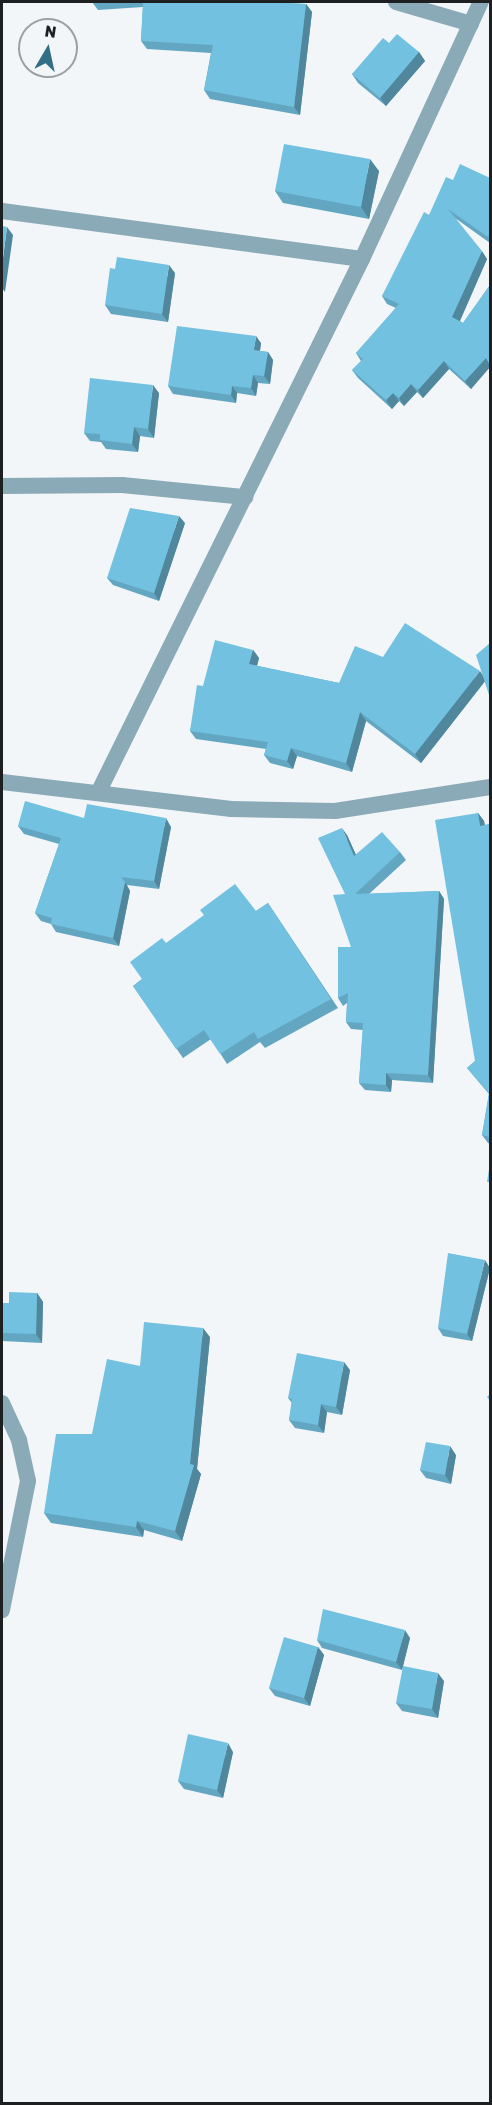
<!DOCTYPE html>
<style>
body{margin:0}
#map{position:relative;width:492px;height:2105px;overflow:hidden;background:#f2f6f8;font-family:Rubik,sans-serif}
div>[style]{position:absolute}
.minor>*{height:16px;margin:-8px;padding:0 8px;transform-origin:8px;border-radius:8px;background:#8aaab7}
.wall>*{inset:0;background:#63a6c1}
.shaded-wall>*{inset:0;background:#50879d}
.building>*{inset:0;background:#73c1e0}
span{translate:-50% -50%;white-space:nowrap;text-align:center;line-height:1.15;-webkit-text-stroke:4.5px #f2f6f8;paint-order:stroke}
.frame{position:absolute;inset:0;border:3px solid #1d1f20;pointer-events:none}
.north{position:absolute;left:18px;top:18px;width:60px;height:60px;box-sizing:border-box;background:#f2f6f8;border:2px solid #9da0a2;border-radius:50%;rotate:9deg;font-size:16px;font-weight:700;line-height:24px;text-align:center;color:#1d1f20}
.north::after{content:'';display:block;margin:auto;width:21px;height:27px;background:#326f86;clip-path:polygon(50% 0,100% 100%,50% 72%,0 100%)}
</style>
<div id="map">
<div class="minor">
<div style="left:396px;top:2px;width:78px;rotate:16.3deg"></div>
<div style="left:2px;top:211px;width:363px;rotate:7.6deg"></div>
<div style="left:2px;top:486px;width:120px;rotate:-0.5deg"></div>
<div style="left:122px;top:485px;width:124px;rotate:5.6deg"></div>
<div style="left:2px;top:782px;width:231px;rotate:6.7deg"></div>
<div style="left:231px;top:809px;width:104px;rotate:1.1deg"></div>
<div style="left:335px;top:811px;width:157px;rotate:-8.8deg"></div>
<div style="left:98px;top:793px;width:596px;rotate:-63.69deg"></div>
<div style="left:362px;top:259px;width:283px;rotate:-65.2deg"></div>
<div style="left:2px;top:1403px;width:41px;rotate:65.3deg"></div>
<div style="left:19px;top:1440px;width:42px;rotate:77.6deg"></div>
<div style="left:28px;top:1481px;width:132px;rotate:101.4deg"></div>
</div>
<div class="wall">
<div style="clip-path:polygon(92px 2px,261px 2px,306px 4px,312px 12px,300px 115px,210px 99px,204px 90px,211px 53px,147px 49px,141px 41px,143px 7px,98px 10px)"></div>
<div style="clip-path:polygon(389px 43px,419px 52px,425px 61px,386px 106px,358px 83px,352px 74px)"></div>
<div style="clip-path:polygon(379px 171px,369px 219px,283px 203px,275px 191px)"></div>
<div style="clip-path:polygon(490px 178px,490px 243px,455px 218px,487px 259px,460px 321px,463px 323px,490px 285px,490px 367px,471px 389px,449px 369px,423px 398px,417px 392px,404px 406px,399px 401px,392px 409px,358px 378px,352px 370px,361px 361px,356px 353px,396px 308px,387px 304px,382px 296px,429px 215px,453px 180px)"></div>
<div style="clip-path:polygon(175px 273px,168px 322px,111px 314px,105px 305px)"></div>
<div style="clip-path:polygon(261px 343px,260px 351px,268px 352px,273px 360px,270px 384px,258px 383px,256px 396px,237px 393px,236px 403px,173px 394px,168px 386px)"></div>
<div style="clip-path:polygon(159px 393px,154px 438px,140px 436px,138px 452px,106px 449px,101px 442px,90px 441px,84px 433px)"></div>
<div style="clip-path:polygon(185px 523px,159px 601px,113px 585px,107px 578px)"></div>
<div style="clip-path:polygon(253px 650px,259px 658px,257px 666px,339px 683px,383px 657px,485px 681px,421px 763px,366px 721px,352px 772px,297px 756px,293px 769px,270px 763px,264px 755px,266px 749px,196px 739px,190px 731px,203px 686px)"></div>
<div style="clip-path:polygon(478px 813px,484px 821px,485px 825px,490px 824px,490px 1144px,488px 1143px,482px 1135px,489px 1094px,467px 1068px,475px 1061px)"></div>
<div style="clip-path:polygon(84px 818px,171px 827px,159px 889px,127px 885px,130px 891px,119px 946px,56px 932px,51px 924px,41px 921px,35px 913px,59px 844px,24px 834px,18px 826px)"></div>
<div style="clip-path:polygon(347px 835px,356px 855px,400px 852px,406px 860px,369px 894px,439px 891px,444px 899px,433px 1083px,392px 1080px,391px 1092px,365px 1090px,359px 1083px,363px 1030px,351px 1029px,346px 1022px,347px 1003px,343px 1006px,338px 998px,351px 947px,345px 894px)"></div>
<div style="clip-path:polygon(268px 903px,338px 1008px,265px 1048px,260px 1042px,227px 1064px,211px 1039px,183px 1058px,133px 986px,142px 979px,166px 943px,256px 911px)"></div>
<div style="clip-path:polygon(490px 1268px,472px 1341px,443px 1336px,438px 1328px)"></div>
<div style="clip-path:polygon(37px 1293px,43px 1302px,42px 1343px,2px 1341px,2px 1303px,9px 1303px)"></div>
<div style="clip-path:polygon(210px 1337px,197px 1469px,201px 1474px,182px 1541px,144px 1530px,143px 1537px,51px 1523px,44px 1513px,92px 1434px,140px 1366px)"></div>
<div style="clip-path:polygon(350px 1370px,342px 1415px,327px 1412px,324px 1433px,295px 1428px,289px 1420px,292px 1403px,288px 1398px)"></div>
<div style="clip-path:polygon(456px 1455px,451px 1484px,426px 1478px,420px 1470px)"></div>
<div style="clip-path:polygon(410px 1638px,402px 1670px,322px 1648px,317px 1640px)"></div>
<div style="clip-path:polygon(318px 1647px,324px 1655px,310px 1706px,275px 1696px,269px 1688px)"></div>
<div style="clip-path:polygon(444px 1681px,438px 1718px,402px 1711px,396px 1703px)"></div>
<div style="clip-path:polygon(233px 1752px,223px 1798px,184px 1789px,178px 1781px)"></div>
</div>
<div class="shaded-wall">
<div style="clip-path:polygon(306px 4px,312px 12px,300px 115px,294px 107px)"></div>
<div style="clip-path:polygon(419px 52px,425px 61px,386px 106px,380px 98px)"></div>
<div style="clip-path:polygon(370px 159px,379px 171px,369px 219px,361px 207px)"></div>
<div style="clip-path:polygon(7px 227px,13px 235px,5px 292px,2px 288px,2px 266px)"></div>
<div style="clip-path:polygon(482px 251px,487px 259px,458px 325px,452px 317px)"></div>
<div style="clip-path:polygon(169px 265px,175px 273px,168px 322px,162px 314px)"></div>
<div style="clip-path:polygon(256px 336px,261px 343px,259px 358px,254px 350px)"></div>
<div style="clip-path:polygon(268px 352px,273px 360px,270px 384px,264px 376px)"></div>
<div style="clip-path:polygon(486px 358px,490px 365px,490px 367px,471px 389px,465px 381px)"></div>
<div style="clip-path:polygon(444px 361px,449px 369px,423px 398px,418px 390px)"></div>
<div style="clip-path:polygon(253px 375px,258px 383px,256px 396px,251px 388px)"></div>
<div style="clip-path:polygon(411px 384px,417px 392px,404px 406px,399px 398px)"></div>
<div style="clip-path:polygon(153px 385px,159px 393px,154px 438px,148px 429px)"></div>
<div style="clip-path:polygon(232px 386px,237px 393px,236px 403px,231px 395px)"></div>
<div style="clip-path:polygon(393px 393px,399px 401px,392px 409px,386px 400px)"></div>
<div style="clip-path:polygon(134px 427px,140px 436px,138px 452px,132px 444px)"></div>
<div style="clip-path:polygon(179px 516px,185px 523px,159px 601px,154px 593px)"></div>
<div style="clip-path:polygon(253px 650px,259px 658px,255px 673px,249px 664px)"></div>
<div style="clip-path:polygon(480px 671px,486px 680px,421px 763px,415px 754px)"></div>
<div style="clip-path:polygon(360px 712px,366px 721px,352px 772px,346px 763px)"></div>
<div style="clip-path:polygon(291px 748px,297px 756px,293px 769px,287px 761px)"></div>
<div style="clip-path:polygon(478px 813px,484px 821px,486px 834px,480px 826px)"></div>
<div style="clip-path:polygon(166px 818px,171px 827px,159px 889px,154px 881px)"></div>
<div style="clip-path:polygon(342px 828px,347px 835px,360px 864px,354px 856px)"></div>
<div style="clip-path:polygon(125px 882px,130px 891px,119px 946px,113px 938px)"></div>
<div style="clip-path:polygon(439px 891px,444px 899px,433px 1083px,428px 1075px)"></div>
<div style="clip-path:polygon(386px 1073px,392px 1080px,391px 1092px,386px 1085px)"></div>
<div style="clip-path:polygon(485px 1260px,490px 1268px,472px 1341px,467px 1334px)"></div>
<div style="clip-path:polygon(37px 1293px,43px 1302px,42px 1343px,36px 1334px)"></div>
<div style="clip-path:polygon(203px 1328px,210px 1337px,197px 1469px,201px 1474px,182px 1541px,175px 1531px,190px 1464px)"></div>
<div style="clip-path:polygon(344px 1362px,350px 1370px,342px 1415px,336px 1407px)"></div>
<div style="clip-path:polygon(321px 1404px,327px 1412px,324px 1433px,318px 1425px)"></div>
<div style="clip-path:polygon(450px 1446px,456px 1455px,451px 1484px,445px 1475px)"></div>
<div style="clip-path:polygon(137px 1521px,144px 1530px,143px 1537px,136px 1527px)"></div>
<div style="clip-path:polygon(405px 1630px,410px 1638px,402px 1670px,396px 1662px)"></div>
<div style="clip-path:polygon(318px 1647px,324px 1655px,310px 1706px,304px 1698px)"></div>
<div style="clip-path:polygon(438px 1673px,444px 1681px,438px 1718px,432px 1709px)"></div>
<div style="clip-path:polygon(228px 1743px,233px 1752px,223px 1798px,217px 1790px)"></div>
</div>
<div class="building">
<div style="clip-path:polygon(143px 2px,261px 2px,306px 4px,294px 107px,204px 90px,213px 45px,141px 41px)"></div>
<div style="clip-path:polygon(397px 34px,419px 52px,380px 98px,352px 74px,383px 38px,389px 43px)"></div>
<div style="clip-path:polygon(284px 144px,370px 159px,361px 207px,275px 191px)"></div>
<div style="clip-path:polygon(460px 164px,490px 178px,490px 231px,488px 237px,448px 209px,482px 251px,452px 317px,463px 323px,490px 285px,490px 365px,486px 358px,465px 381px,444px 361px,418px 390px,411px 384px,399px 398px,393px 393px,386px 400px,352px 370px,363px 359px,356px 353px,399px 304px,382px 296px,424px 212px,429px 215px,446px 177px,453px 180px)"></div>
<div style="clip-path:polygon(2px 226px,7px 227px,2px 266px)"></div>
<div style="clip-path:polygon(117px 257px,169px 265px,162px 314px,105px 305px,110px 268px,115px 269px)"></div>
<div style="clip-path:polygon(177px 326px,256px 336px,254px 350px,268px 352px,264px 376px,253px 375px,251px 388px,232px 386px,231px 395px,168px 386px)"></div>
<div style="clip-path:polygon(90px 378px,153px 385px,148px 429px,134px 427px,132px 444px,100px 440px,100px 434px,84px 433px)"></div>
<div style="clip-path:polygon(130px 508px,179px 516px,154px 593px,107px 578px)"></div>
<div style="clip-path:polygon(405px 623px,480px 671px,415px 754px,360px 712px,346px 763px,291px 748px,287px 761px,264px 755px,268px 742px,190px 731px,197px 685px,203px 686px,215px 640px,253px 650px,249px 664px,339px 683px,355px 646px,383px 657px)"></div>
<div style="clip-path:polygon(490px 643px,490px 698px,476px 655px)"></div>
<div style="clip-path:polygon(25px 801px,84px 818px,87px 804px,166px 818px,154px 881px,121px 877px,125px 882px,113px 938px,51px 924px,52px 918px,35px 913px,61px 838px,18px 826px)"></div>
<div style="clip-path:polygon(478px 813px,480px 826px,490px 824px,490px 1137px,482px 1135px,489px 1093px,467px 1068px,475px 1061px,435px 820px)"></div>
<div style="clip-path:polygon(342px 828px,354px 856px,382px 832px,400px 852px,355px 894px,439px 891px,428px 1075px,386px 1073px,386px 1085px,359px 1083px,363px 1023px,346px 1022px,348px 993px,338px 998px,338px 947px,351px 947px,333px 895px,345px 894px,318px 838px)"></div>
<div style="clip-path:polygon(235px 884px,256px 911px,268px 903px,331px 999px,258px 1039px,254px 1032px,220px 1054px,204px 1030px,176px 1049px,133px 986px,142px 979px,130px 962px,162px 938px,166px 943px,204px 915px,200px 910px)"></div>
<div style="clip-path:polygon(490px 1163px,490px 1182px,487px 1182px)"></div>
<div style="clip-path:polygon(448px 1253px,485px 1260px,467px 1334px,438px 1328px)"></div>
<div style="clip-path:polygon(9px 1292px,37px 1293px,36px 1334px,2px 1333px,2px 1303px,9px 1303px)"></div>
<div style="clip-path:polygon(144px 1322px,203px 1328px,190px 1464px,194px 1465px,175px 1531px,137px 1521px,136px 1527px,44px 1513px,56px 1434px,92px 1434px,107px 1359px,140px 1366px)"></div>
<div style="clip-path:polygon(297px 1353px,344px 1362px,336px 1407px,321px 1404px,318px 1425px,289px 1420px,292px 1399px,288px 1398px)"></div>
<div style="clip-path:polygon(490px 1394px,490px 1401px,487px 1397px)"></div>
<div style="clip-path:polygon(426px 1442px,450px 1446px,445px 1475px,420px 1470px)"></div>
<div style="clip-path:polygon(323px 1609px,405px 1630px,396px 1662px,317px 1640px)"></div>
<div style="clip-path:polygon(284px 1637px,318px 1647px,304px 1698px,269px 1688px)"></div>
<div style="clip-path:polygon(403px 1666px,438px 1673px,432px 1709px,396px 1703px)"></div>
<div style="clip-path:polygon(188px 1734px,228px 1743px,217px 1790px,178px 1781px)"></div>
</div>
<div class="frame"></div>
<div class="north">N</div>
</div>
